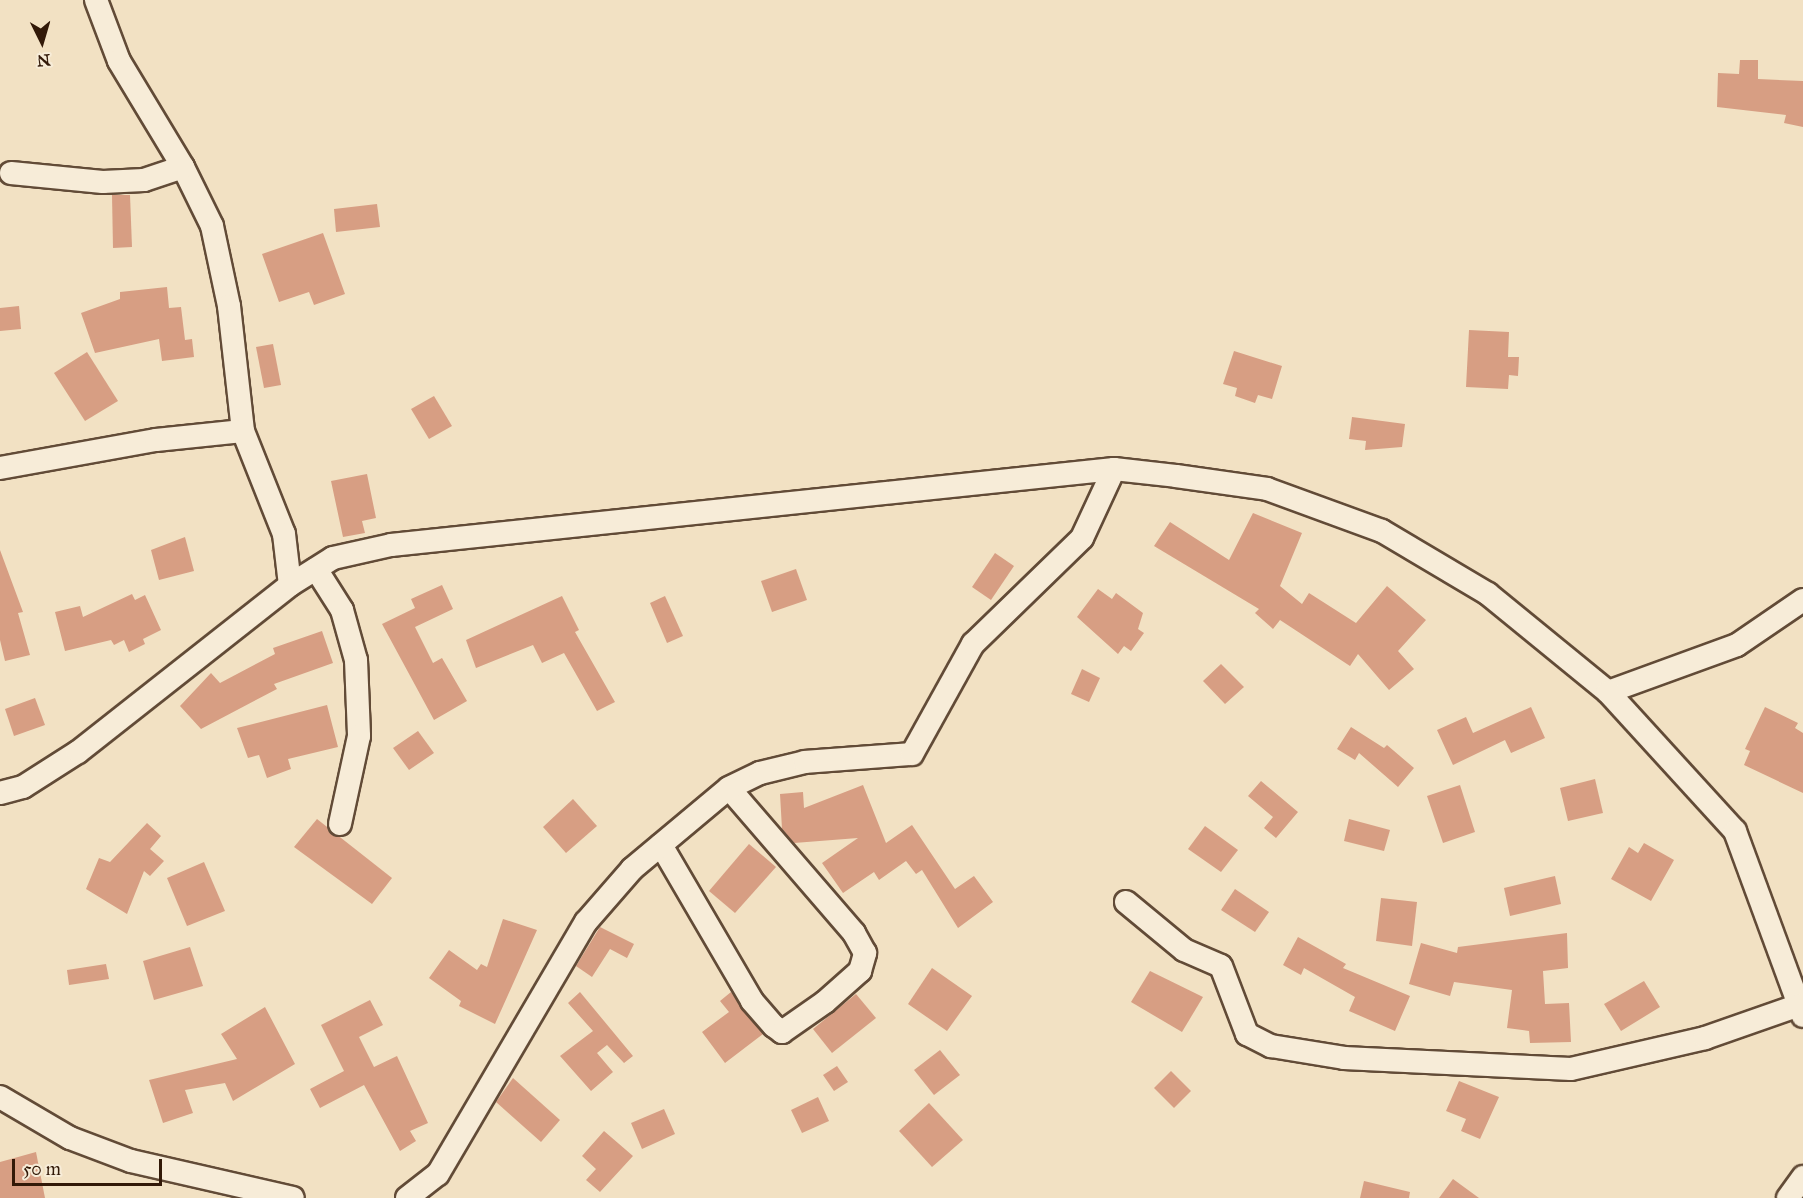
<!DOCTYPE html>
<style>
body{margin:0}
#map{position:relative;width:1803px;height:1198px;overflow:hidden;background:#f2e1c3;font-family:"IM FELL Great Primer",serif}
div>[style]{position:absolute}
.building>*{inset:0;background:#d79e83}
.roads{filter:drop-shadow(2px 0 #624b37) drop-shadow(-2px 0 #624b37) drop-shadow(0 2px #624b37) drop-shadow(0 -2px #624b37)}
.minor>*{height:22px;margin:-11px;padding:0 11px;transform-origin:11px;border-radius:11px;background:#f7ecd8}
span{translate:-50% -50%;white-space:nowrap;text-align:center;line-height:1.15;-webkit-text-stroke:4.5px #f7ecd8;paint-order:stroke}
.north{position:absolute;left:12px;top:12px;width:60px;height:60px;-webkit-text-stroke:4px #f7ecd8;paint-order:stroke;rotate:175deg;font-size:16px;font-weight:700;line-height:24px;text-align:center;color:#321908}
.north::after{content:'';display:block;margin:auto;width:21px;height:27px;background:#321908;clip-path:polygon(50% 0,100% 100%,50% 72%,0 100%)}
.scale{position:absolute;left:12px;top:1159px;width:150px;height:27px;box-sizing:border-box;border:3px solid #321908;border-top:0;padding-left:8px;font-size:18px;line-height:21px;white-space:nowrap;color:#321908;-webkit-text-stroke:4px #f7ecd8;paint-order:stroke}
</style>
<div id="map">
<div class="building">
<div style="clip-path:polygon(1740px 60px,1758px 60px,1758px 79px,1803px 81px,1803px 127px,1784px 123px,1786px 115px,1717px 107px,1718px 73px,1739px 74px)"></div>
<div style="clip-path:polygon(112px 195px,130px 195px,132px 247px,113px 248px)"></div>
<div style="clip-path:polygon(377px 204px,380px 227px,336px 232px,334px 209px)"></div>
<div style="clip-path:polygon(323px 233px,345px 294px,314px 305px,309px 292px,279px 302px,262px 254px)"></div>
<div style="clip-path:polygon(167px 287px,169px 308px,181px 307px,185px 340px,192px 339px,194px 357px,162px 361px,159px 339px,95px 353px,81px 313px,120px 299px,120px 292px)"></div>
<div style="clip-path:polygon(19px 306px,21px 329px,0 331px,0 308px)"></div>
<div style="clip-path:polygon(1469px 330px,1509px 332px,1508px 357px,1519px 357px,1518px 376px,1509px 375px,1508px 389px,1466px 387px)"></div>
<div style="clip-path:polygon(273px 344px,281px 385px,264px 388px,256px 347px)"></div>
<div style="clip-path:polygon(1234px 351px,1282px 366px,1272px 399px,1258px 395px,1255px 403px,1235px 396px,1237px 388px,1223px 384px)"></div>
<div style="clip-path:polygon(87px 352px,118px 401px,85px 421px,54px 373px)"></div>
<div style="clip-path:polygon(434px 396px,452px 426px,429px 439px,411px 409px)"></div>
<div style="clip-path:polygon(1352px 417px,1405px 424px,1402px 447px,1365px 450px,1366px 441px,1349px 439px)"></div>
<div style="clip-path:polygon(367px 474px,376px 518px,362px 521px,365px 533px,343px 537px,331px 481px)"></div>
<div style="clip-path:polygon(1253px 513px,1302px 533px,1280px 586px,1302px 604px,1309px 593px,1356px 623px,1387px 586px,1426px 620px,1398px 651px,1414px 669px,1389px 690px,1358px 654px,1350px 666px,1280px 620px,1273px 629px,1255px 613px,1259px 609px,1154px 546px,1170px 522px,1229px 560px)"></div>
<div style="clip-path:polygon(185px 537px,194px 571px,159px 580px,151px 550px)"></div>
<div style="clip-path:polygon(0 550px,23px 612px,18px 613px,30px 655px,5px 661px,0 640px)"></div>
<div style="clip-path:polygon(995px 553px,1014px 566px,991px 600px,972px 587px)"></div>
<div style="clip-path:polygon(796px 569px,807px 600px,772px 612px,761px 581px)"></div>
<div style="clip-path:polygon(442px 585px,453px 609px,415px 627px,433px 663px,442px 658px,467px 701px,434px 720px,382px 624px,415px 608px,411px 599px)"></div>
<div style="clip-path:polygon(1098px 589px,1112px 599px,1116px 593px,1143px 613px,1138px 629px,1144px 633px,1131px 651px,1124px 646px,1118px 654px,1077px 617px)"></div>
<div style="clip-path:polygon(132px 594px,135px 600px,145px 595px,161px 630px,143px 639px,145px 644px,129px 652px,124px 640px,114px 645px,111px 640px,65px 651px,55px 612px,80px 606px,83px 617px)"></div>
<div style="clip-path:polygon(562px 596px,579px 630px,575px 632px,615px 702px,597px 711px,564px 653px,542px 663px,533px 645px,476px 668px,466px 640px)"></div>
<div style="clip-path:polygon(665px 596px,683px 636px,667px 643px,650px 603px)"></div>
<div style="clip-path:polygon(322px 631px,333px 663px,274px 684px,277px 689px,201px 729px,180px 706px,211px 673px,220px 683px,275px 654px,273px 648px)"></div>
<div style="clip-path:polygon(1221px 664px,1244px 687px,1225px 704px,1203px 681px)"></div>
<div style="clip-path:polygon(1082px 669px,1100px 678px,1089px 702px,1071px 694px)"></div>
<div style="clip-path:polygon(35px 698px,45px 725px,14px 736px,5px 709px)"></div>
<div style="clip-path:polygon(327px 705px,338px 747px,288px 759px,291px 769px,267px 778px,259px 755px,248px 758px,237px 728px)"></div>
<div style="clip-path:polygon(1531px 707px,1545px 738px,1511px 753px,1505px 740px,1453px 765px,1437px 730px,1466px 717px,1473px 733px)"></div>
<div style="clip-path:polygon(1765px 707px,1798px 723px,1795px 728px,1803px 733px,1803px 793px,1744px 765px,1750px 751px,1745px 749px)"></div>
<div style="clip-path:polygon(1351px 727px,1384px 748px,1387px 745px,1414px 768px,1398px 787px,1359px 753px,1355px 760px,1337px 749px)"></div>
<div style="clip-path:polygon(418px 731px,434px 753px,409px 770px,393px 748px)"></div>
<div style="clip-path:polygon(1595px 779px,1603px 813px,1568px 821px,1560px 788px)"></div>
<div style="clip-path:polygon(1261px 781px,1298px 812px,1276px 838px,1264px 828px,1273px 817px,1248px 796px)"></div>
<div style="clip-path:polygon(863px 785px,886px 843px,912px 825px,955px 889px,974px 876px,993px 902px,958px 928px,922px 870px,916px 874px,906px 861px,879px 880px,874px 872px,843px 893px,822px 863px,858px 838px,794px 843px,782px 829px,780px 794px,803px 792px,804px 808px)"></div>
<div style="clip-path:polygon(1460px 785px,1475px 832px,1443px 843px,1427px 796px)"></div>
<div style="clip-path:polygon(573px 799px,597px 826px,566px 853px,543px 827px)"></div>
<div style="clip-path:polygon(317px 819px,392px 878px,372px 904px,294px 847px)"></div>
<div style="clip-path:polygon(1349px 819px,1390px 830px,1384px 851px,1344px 841px)"></div>
<div style="clip-path:polygon(147px 823px,161px 836px,150px 849px,164px 861px,150px 876px,144px 871px,127px 914px,86px 889px,99px 858px,110px 862px)"></div>
<div style="clip-path:polygon(1205px 826px,1238px 850px,1221px 872px,1188px 849px)"></div>
<div style="clip-path:polygon(1644px 843px,1674px 860px,1651px 901px,1611px 879px,1629px 847px,1638px 853px)"></div>
<div style="clip-path:polygon(749px 844px,776px 867px,735px 913px,709px 891px)"></div>
<div style="clip-path:polygon(204px 862px,225px 911px,187px 926px,167px 878px)"></div>
<div style="clip-path:polygon(1555px 876px,1561px 904px,1510px 916px,1504px 888px)"></div>
<div style="clip-path:polygon(1235px 889px,1269px 912px,1255px 932px,1221px 910px)"></div>
<div style="clip-path:polygon(1381px 898px,1417px 902px,1412px 946px,1376px 941px)"></div>
<div style="clip-path:polygon(503px 919px,537px 930px,495px 1024px,459px 1006px,461px 1001px,429px 978px,449px 950px,477px 970px,481px 964px,487px 967px)"></div>
<div style="clip-path:polygon(600px 927px,634px 944px,627px 958px,610px 949px,592px 977px,576px 966px)"></div>
<div style="clip-path:polygon(1567px 933px,1568px 968px,1543px 971px,1545px 1004px,1569px 1003px,1571px 1042px,1530px 1043px,1529px 1031px,1507px 1028px,1512px 990px,1454px 982px,1450px 996px,1409px 984px,1421px 943px,1457px 953px,1458px 947px)"></div>
<div style="clip-path:polygon(1298px 937px,1346px 964px,1343px 968px,1410px 996px,1395px 1031px,1349px 1011px,1355px 997px,1304px 968px,1301px 975px,1283px 965px)"></div>
<div style="clip-path:polygon(190px 947px,203px 986px,154px 1000px,143px 961px)"></div>
<div style="clip-path:polygon(106px 964px,109px 979px,69px 985px,67px 970px)"></div>
<div style="clip-path:polygon(932px 968px,972px 996px,947px 1031px,908px 1004px)"></div>
<div style="clip-path:polygon(1150px 971px,1203px 997px,1182px 1032px,1131px 1002px)"></div>
<div style="clip-path:polygon(1644px 981px,1660px 1007px,1621px 1031px,1604px 1004px)"></div>
<div style="clip-path:polygon(580px 992px,633px 1056px,624px 1063px,607px 1045px,597px 1053px,613px 1072px,591px 1091px,560px 1056px,593px 1031px,568px 1003px)"></div>
<div style="clip-path:polygon(731px 992px,763px 1034px,725px 1063px,702px 1032px,729px 1012px,720px 1001px)"></div>
<div style="clip-path:polygon(856px 994px,876px 1018px,832px 1053px,813px 1029px)"></div>
<div style="clip-path:polygon(370px 1000px,383px 1025px,359px 1037px,374px 1067px,397px 1056px,428px 1123px,410px 1131px,416px 1141px,400px 1151px,364px 1085px,320px 1108px,310px 1089px,344px 1071px,321px 1025px)"></div>
<div style="clip-path:polygon(265px 1007px,295px 1064px,233px 1101px,225px 1083px,185px 1090px,193px 1113px,163px 1123px,149px 1080px,237px 1059px,221px 1034px)"></div>
<div style="clip-path:polygon(940px 1050px,960px 1075px,934px 1095px,914px 1070px)"></div>
<div style="clip-path:polygon(837px 1066px,848px 1082px,834px 1091px,823px 1075px)"></div>
<div style="clip-path:polygon(1171px 1071px,1191px 1091px,1174px 1108px,1154px 1088px)"></div>
<div style="clip-path:polygon(513px 1078px,560px 1120px,541px 1142px,496px 1102px)"></div>
<div style="clip-path:polygon(1459px 1081px,1499px 1097px,1480px 1139px,1461px 1131px,1466px 1119px,1446px 1111px)"></div>
<div style="clip-path:polygon(818px 1097px,829px 1121px,802px 1133px,791px 1110px)"></div>
<div style="clip-path:polygon(929px 1103px,963px 1140px,932px 1167px,899px 1131px)"></div>
<div style="clip-path:polygon(664px 1109px,675px 1134px,642px 1149px,631px 1123px)"></div>
<div style="clip-path:polygon(604px 1131px,633px 1156px,600px 1192px,586px 1180px,596px 1169px,582px 1156px)"></div>
<div style="clip-path:polygon(36px 1152px,45px 1198px,0 1198px,0 1162px)"></div>
<div style="clip-path:polygon(1453px 1179px,1479px 1198px,1439px 1198px)"></div>
<div style="clip-path:polygon(1364px 1181px,1410px 1192px,1409px 1198px,1360px 1198px)"></div>
</div>
<div class="roads">
<div class="minor">
<div style="left:96px;top:0;width:65px;rotate:69.3deg"></div>
<div style="left:119px;top:61px;width:124px;rotate:58.9deg"></div>
<div style="left:183px;top:167px;width:66px;rotate:63.8deg"></div>
<div style="left:212px;top:226px;width:82px;rotate:78deg"></div>
<div style="left:229px;top:306px;width:126px;rotate:83.6deg"></div>
<div style="left:243px;top:431px;width:111px;rotate:68.3deg"></div>
<div style="left:284px;top:534px;width:51px;rotate:83.3deg"></div>
<div style="left:11px;top:173px;width:92px;rotate:5.6deg"></div>
<div style="left:103px;top:182px;width:41px;rotate:-2.8deg"></div>
<div style="left:144px;top:180px;width:41px;rotate:-18.4deg"></div>
<div style="left:0;top:468px;width:158px;rotate:-10.2deg"></div>
<div style="left:156px;top:440px;width:87px;rotate:-5.9deg"></div>
<div style="left:316px;top:569px;width:49px;rotate:57.6deg"></div>
<div style="left:342px;top:610px;width:52px;rotate:74.4deg"></div>
<div style="left:356px;top:660px;width:76px;rotate:87.7deg"></div>
<div style="left:359px;top:736px;width:90px;rotate:102.2deg"></div>
<div style="left:1608px;top:692px;width:137px;rotate:-20deg"></div>
<div style="left:1737px;top:645px;width:80px;rotate:-34.3deg"></div>
<div style="left:0;top:793px;width:24px;rotate:-15deg"></div>
<div style="left:23px;top:787px;width:65px;rotate:-32.5deg"></div>
<div style="left:78px;top:752px;width:270px;rotate:-38.2deg"></div>
<div style="left:290px;top:585px;width:51px;rotate:-32.1deg"></div>
<div style="left:333px;top:558px;width:59px;rotate:-12.6deg"></div>
<div style="left:391px;top:545px;width:727px;rotate:-6deg"></div>
<div style="left:1114px;top:469px;width:62px;rotate:6.4deg"></div>
<div style="left:1176px;top:476px;width:92px;rotate:8.1deg"></div>
<div style="left:1267px;top:489px;width:122px;rotate:20.1deg"></div>
<div style="left:1382px;top:531px;width:123px;rotate:30.7deg"></div>
<div style="left:1488px;top:594px;width:155px;rotate:39.2deg"></div>
<div style="left:1608px;top:692px;width:188px;rotate:47.6deg"></div>
<div style="left:1735px;top:831px;width:197px;rotate:69.8deg"></div>
<div style="left:661px;top:845px;width:181px;rotate:59.7deg"></div>
<div style="left:752px;top:1001px;width:33px;rotate:49deg"></div>
<div style="left:774px;top:1026px;width:10px;rotate:37deg"></div>
<div style="left:782px;top:1032px;width:52px;rotate:-34.9deg"></div>
<div style="left:825px;top:1002px;width:47px;rotate:-41.5deg"></div>
<div style="left:860px;top:971px;width:19px;rotate:-74deg"></div>
<div style="left:865px;top:953px;width:23px;rotate:-119deg"></div>
<div style="left:854px;top:933px;width:191px;rotate:-130.8deg"></div>
<div style="left:1126px;top:902px;width:75px;rotate:39.6deg"></div>
<div style="left:1184px;top:950px;width:40px;rotate:23.4deg"></div>
<div style="left:1221px;top:966px;width:73px;rotate:69.1deg"></div>
<div style="left:1247px;top:1034px;width:27px;rotate:27deg"></div>
<div style="left:1271px;top:1046px;width:74px;rotate:9.3deg"></div>
<div style="left:1344px;top:1058px;width:227px;rotate:2.8deg"></div>
<div style="left:1571px;top:1069px;width:138px;rotate:-13deg"></div>
<div style="left:1705px;top:1038px;width:100px;rotate:-19.3deg"></div>
<div style="left:0;top:1097px;width:81px;rotate:30.4deg"></div>
<div style="left:70px;top:1138px;width:65px;rotate:20.7deg"></div>
<div style="left:131px;top:1161px;width:166px;rotate:12.9deg"></div>
<div style="left:407px;top:1198px;width:39px;rotate:-38deg"></div>
<div style="left:438px;top:1174px;width:292px;rotate:-59.6deg"></div>
<div style="left:586px;top:922px;width:70px;rotate:-49deg"></div>
<div style="left:632px;top:869px;width:126px;rotate:-39.9deg"></div>
<div style="left:729px;top:788px;width:34px;rotate:-26deg"></div>
<div style="left:760px;top:773px;width:46px;rotate:-13.7deg"></div>
<div style="left:805px;top:762px;width:107px;rotate:-4.3deg"></div>
<div style="left:912px;top:754px;width:126px;rotate:-61deg"></div>
<div style="left:973px;top:644px;width:152px;rotate:-44.2deg"></div>
<div style="left:1082px;top:538px;width:76px;rotate:-65.1deg"></div>
<div style="left:1788px;top:1198px;width:26px;rotate:-54deg"></div>
</div>
</div>
<div class="north">N</div>
<div class="scale">50 m</div>
</div>
